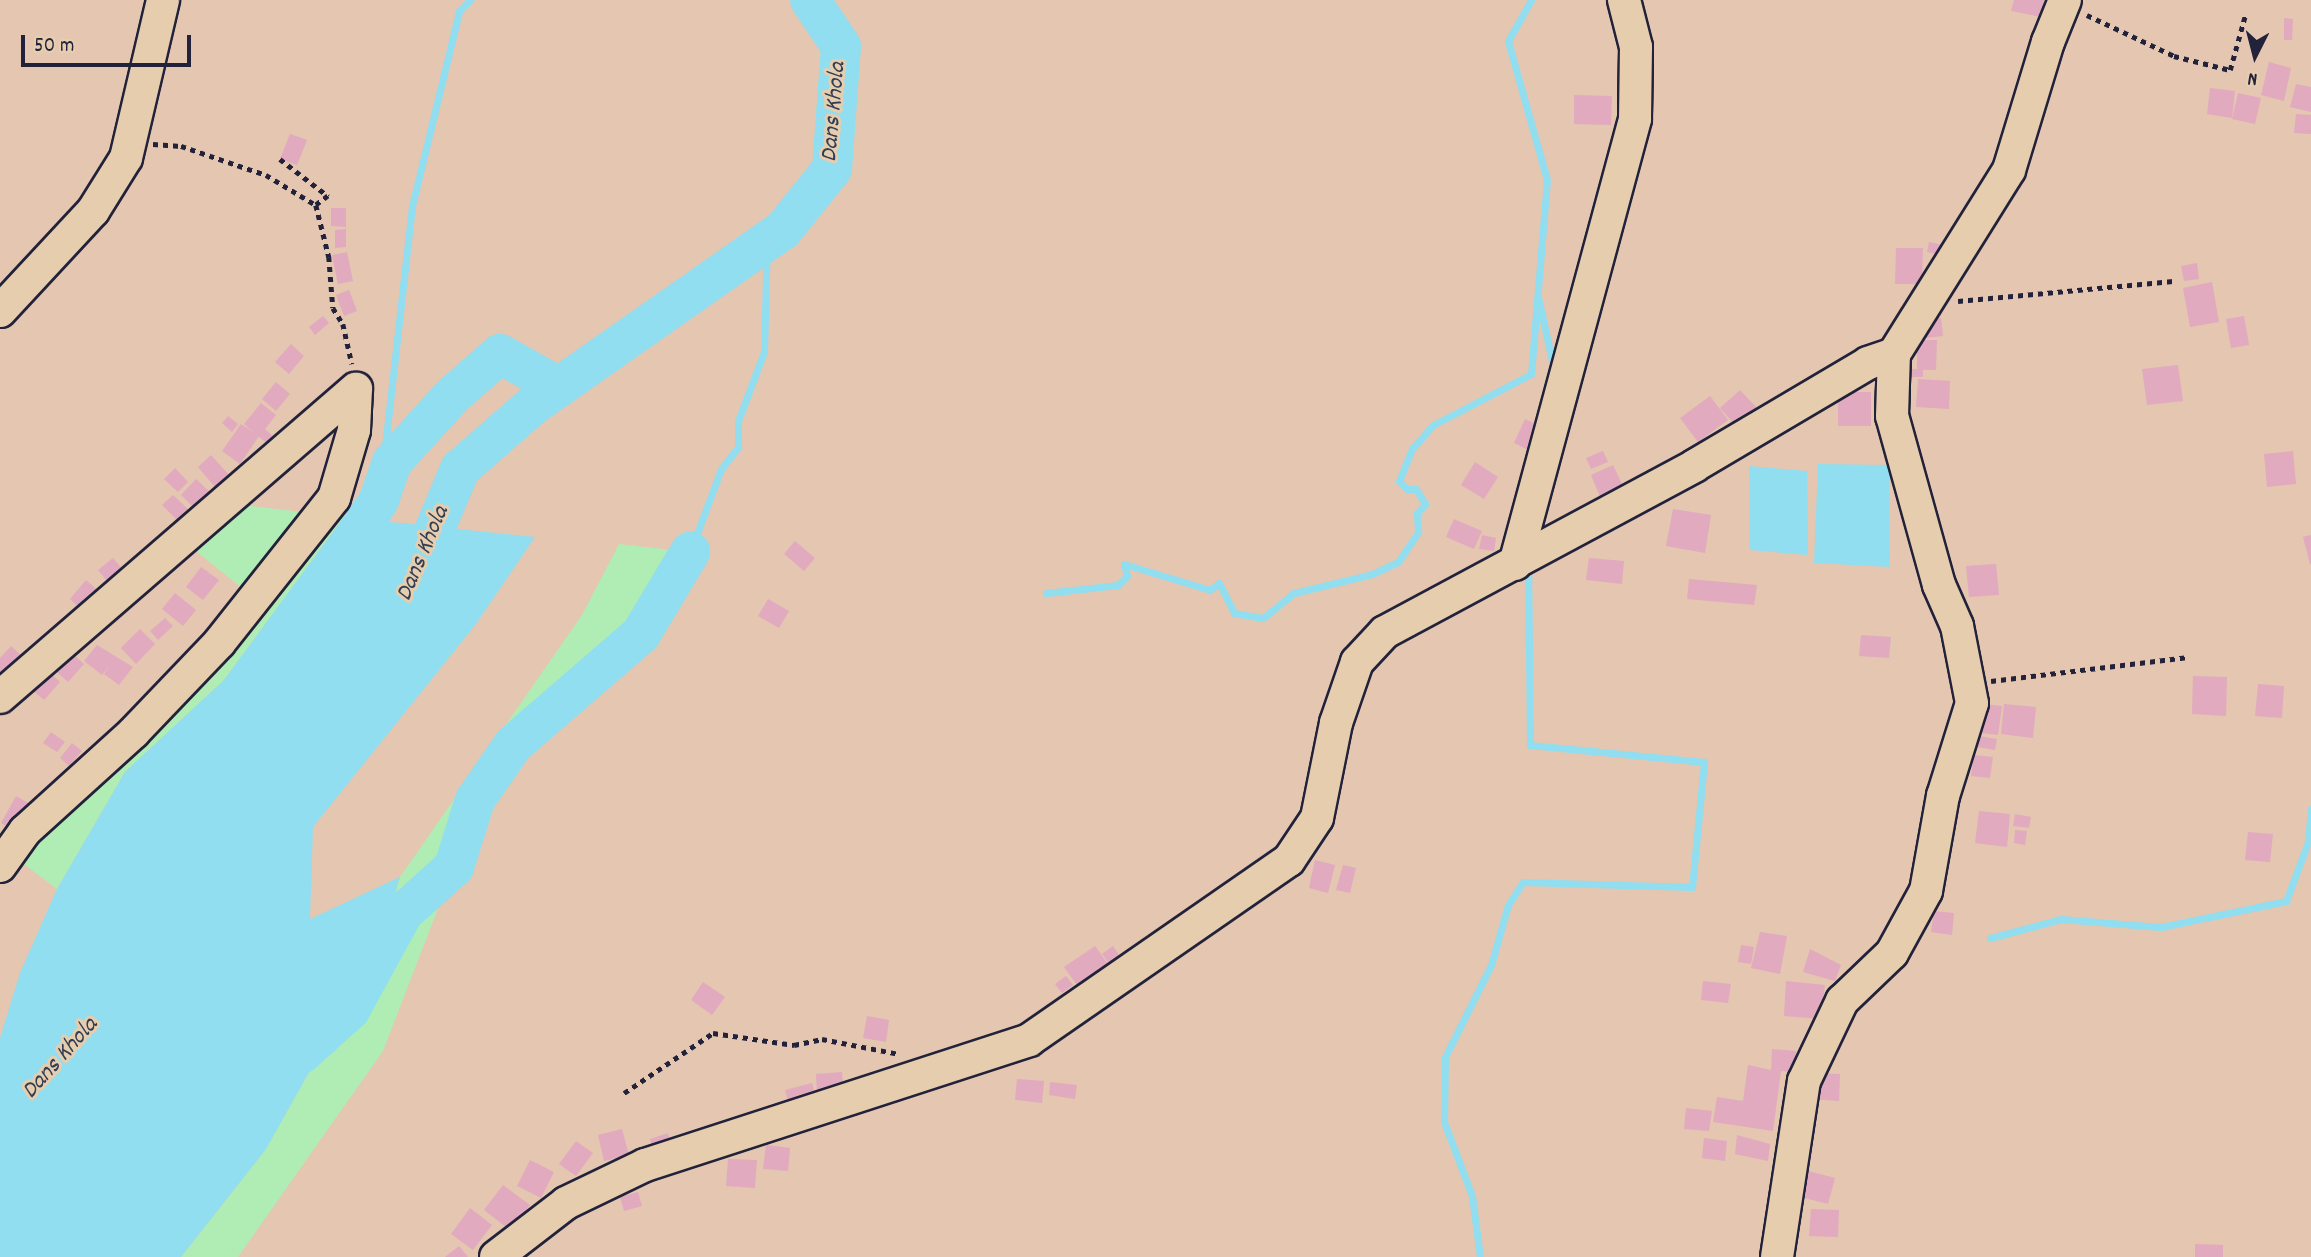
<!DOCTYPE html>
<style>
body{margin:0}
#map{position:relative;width:2311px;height:1257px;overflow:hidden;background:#e4c6b1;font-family:Dekko,sans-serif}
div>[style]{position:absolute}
.green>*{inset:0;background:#afedb4}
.water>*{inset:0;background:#90def0}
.stream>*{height:7px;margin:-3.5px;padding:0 3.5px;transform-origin:3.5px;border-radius:3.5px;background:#90def0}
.river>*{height:40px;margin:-20px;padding:0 20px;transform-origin:20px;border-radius:20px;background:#90def0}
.building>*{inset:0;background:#e1aabf}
.path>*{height:4.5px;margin-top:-2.25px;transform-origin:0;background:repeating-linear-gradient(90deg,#22223b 0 5px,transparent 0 10px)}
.roads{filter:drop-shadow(2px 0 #22223b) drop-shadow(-2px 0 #22223b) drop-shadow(0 2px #22223b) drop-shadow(0 -2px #22223b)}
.minor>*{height:32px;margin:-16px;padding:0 16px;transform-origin:16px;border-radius:16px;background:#e5cdae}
span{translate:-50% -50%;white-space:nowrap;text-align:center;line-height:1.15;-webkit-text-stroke:6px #e5cdae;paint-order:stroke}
.water-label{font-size:24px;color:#323e56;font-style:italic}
.north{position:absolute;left:2220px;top:21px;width:70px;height:70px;-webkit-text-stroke:5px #e5cdae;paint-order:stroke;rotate:186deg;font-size:19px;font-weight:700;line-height:28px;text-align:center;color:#22223b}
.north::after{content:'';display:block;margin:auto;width:24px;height:32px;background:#22223b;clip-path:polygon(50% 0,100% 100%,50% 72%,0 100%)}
.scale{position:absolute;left:21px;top:35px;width:170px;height:32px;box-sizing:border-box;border:4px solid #22223b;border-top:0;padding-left:9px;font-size:21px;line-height:24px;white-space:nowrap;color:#22223b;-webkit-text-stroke:5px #e5cdae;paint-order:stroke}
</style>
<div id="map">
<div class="green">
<div style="clip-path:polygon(217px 502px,344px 517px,224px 680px,125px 772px,57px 889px,9px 853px,254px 598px,180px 538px)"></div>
<div style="clip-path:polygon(619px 544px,690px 552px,641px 634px,513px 745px,475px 800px,454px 867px,383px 1051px,238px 1257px,181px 1257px,266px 1149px,341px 1015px,389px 914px,400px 877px,582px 615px)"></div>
</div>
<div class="water">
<div style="clip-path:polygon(1818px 464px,1889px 465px,1890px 567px,1814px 563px)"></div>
<div style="clip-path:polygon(1749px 466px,1807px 471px,1808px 555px,1750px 550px)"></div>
<div style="clip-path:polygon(344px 517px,535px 537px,476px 624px,313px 827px,310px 919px,400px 877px,389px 914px,341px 1015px,266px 1149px,181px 1257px,0 1257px,0 1038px,20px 973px,57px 889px,125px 772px,224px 680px)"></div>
</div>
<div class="stream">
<div style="left:1538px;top:297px;width:75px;rotate:77.6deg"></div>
<div style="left:379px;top:500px;width:296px;rotate:-83.6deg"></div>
<div style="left:412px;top:206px;width:201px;rotate:-76.4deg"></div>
<div style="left:459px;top:11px;width:16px;rotate:-45deg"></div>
<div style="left:690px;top:552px;width:89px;rotate:-69.5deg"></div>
<div style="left:721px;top:469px;width:28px;rotate:-52deg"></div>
<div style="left:738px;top:447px;width:26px;rotate:-90deg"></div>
<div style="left:738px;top:421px;width:74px;rotate:-69.4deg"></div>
<div style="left:764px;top:352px;width:111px;rotate:-88.5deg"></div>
<div style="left:1046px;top:593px;width:72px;rotate:-6.3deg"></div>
<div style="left:1118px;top:585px;width:13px;rotate:-45deg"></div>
<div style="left:1127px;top:576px;width:12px;rotate:-104deg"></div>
<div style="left:1124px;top:564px;width:90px;rotate:16.8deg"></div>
<div style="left:1210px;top:590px;width:11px;rotate:-38deg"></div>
<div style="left:1219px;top:583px;width:34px;rotate:63deg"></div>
<div style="left:1234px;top:613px;width:29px;rotate:10deg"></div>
<div style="left:1263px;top:618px;width:40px;rotate:-39deg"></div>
<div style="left:1294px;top:593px;width:80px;rotate:-13.7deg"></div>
<div style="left:1372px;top:574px;width:29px;rotate:-25deg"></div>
<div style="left:1398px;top:562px;width:36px;rotate:-56deg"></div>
<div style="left:1418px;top:532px;width:19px;rotate:-93deg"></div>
<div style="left:1417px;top:513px;width:12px;rotate:-48deg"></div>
<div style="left:1425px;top:504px;width:17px;rotate:-121deg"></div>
<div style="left:1416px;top:489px;width:9px;rotate:180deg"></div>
<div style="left:1407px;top:489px;width:11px;rotate:-135deg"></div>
<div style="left:1399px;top:481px;width:35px;rotate:-68deg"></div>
<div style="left:1412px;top:449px;width:32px;rotate:-49deg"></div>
<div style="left:1433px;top:425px;width:110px;rotate:-27.5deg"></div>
<div style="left:1531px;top:374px;width:195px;rotate:-85.3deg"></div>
<div style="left:1547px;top:180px;width:144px;rotate:-105.7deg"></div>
<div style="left:1508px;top:41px;width:47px;rotate:-60.7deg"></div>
<div style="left:1990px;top:938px;width:73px;rotate:-15deg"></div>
<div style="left:2061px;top:919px;width:100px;rotate:4.6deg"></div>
<div style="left:2161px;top:927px;width:128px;rotate:-11.7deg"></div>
<div style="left:2286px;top:901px;width:63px;rotate:-69.6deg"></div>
<div style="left:2308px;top:842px;width:33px;rotate:-85deg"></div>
<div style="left:1480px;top:1257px;width:62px;rotate:-97.5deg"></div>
<div style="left:1472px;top:1196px;width:79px;rotate:-110.7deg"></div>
<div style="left:1444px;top:1122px;width:65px;rotate:-89.1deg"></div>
<div style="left:1445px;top:1057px;width:103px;rotate:-63.4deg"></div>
<div style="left:1491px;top:965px;width:62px;rotate:-74.2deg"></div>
<div style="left:1508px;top:905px;width:27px;rotate:-57deg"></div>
<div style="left:1523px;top:882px;width:169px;rotate:1.7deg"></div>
<div style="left:1692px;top:887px;width:126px;rotate:-84.5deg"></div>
<div style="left:1704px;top:762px;width:175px;rotate:-174.4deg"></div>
<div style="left:1530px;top:745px;width:179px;rotate:-90.6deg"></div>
</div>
<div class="river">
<div style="left:336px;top:565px;width:78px;rotate:-56.5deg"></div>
<div style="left:379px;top:500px;width:40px;rotate:-71.1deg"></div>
<div style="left:392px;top:462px;width:89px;rotate:-47.7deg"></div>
<div style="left:452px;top:396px;width:64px;rotate:-41.2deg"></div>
<div style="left:500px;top:354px;width:68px;rotate:29.2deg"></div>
<div style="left:415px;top:577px;width:117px;rotate:-67.4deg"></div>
<div style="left:460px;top:469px;width:97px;rotate:-41.2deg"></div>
<div style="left:533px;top:405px;width:305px;rotate:-35deg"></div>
<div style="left:783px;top:230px;width:78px;rotate:-51.2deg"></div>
<div style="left:832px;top:169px;width:123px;rotate:-85.8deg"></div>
<div style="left:841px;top:46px;width:55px;rotate:-124deg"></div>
<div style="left:301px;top:1054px;width:66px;rotate:-41.9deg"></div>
<div style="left:350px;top:1010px;width:111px;rotate:-61.3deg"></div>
<div style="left:403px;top:913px;width:69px;rotate:-42deg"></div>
<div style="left:454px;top:867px;width:70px;rotate:-72.6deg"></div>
<div style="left:475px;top:800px;width:67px;rotate:-55.4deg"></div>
<div style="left:513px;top:745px;width:169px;rotate:-40.9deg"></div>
<div style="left:641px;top:634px;width:96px;rotate:-59.1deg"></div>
</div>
<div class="building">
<div style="clip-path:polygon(2014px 0,2044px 0,2041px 17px,2011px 11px)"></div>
<div style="clip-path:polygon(2284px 18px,2293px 19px,2292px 40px,2284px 40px)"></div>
<div style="clip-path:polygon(2269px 62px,2291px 68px,2284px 101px,2261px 95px)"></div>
<div style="clip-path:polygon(2296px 84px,2311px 87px,2311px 112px,2290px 107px)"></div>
<div style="clip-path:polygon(2210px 88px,2235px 91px,2232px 118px,2207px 114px)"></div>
<div style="clip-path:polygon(2238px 93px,2261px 98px,2255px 124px,2232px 119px)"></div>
<div style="clip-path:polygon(1574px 95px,1612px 96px,1611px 125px,1574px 124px)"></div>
<div style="clip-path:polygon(2296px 114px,2311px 115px,2311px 134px,2294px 133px)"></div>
<div style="clip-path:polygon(290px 134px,307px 140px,297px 165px,280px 159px)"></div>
<div style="clip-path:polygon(331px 208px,346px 208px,346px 227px,331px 226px)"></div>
<div style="clip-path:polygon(346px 229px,346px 247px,335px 248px,335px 230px)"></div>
<div style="clip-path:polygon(1929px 242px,1942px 245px,1941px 255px,1927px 252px)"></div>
<div style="clip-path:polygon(1896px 248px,1923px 248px,1922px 284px,1895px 284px)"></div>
<div style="clip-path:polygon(347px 252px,353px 281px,338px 284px,332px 255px)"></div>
<div style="clip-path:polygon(2197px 263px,2199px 279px,2184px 281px,2181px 266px)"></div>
<div style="clip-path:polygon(2212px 282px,2219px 322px,2190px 327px,2183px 288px)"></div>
<div style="clip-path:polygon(349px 290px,357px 311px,344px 316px,336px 295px)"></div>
<div style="clip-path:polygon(323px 316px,329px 323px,315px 335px,309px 327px)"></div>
<div style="clip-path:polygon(2244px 316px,2249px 345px,2231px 348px,2226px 319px)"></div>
<div style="clip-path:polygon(1941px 318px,1943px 336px,1925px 338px,1923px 320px)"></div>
<div style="clip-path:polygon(1917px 340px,1937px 340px,1936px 370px,1923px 370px,1923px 377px,1905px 377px,1905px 369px,1917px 369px)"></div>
<div style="clip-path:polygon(291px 344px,304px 356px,289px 374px,275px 362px)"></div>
<div style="clip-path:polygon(2178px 365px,2183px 401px,2147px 405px,2142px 369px)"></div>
<div style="clip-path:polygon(1918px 379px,1950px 381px,1949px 409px,1916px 407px)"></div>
<div style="clip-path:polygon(276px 382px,290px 394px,276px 411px,262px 399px)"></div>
<div style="clip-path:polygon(1740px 390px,1757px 408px,1737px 427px,1720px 408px)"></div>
<div style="clip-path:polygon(1838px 392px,1871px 392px,1871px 426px,1838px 426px)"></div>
<div style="clip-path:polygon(1710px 396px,1728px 420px,1698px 442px,1680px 418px)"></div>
<div style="clip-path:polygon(261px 403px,276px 415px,265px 429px,276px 439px,270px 446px,244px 424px)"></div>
<div style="clip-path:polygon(228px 416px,238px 424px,232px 432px,222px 423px)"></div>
<div style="clip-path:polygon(1525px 419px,1548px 430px,1536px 454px,1514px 443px)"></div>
<div style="clip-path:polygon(241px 424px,259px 436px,240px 464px,222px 451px)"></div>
<div style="clip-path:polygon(1603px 451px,1608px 462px,1591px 469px,1586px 458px)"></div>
<div style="clip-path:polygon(2293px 451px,2296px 484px,2267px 487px,2264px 454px)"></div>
<div style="clip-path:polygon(211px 455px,229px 475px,215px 487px,198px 467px)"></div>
<div style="clip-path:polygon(1475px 462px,1498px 477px,1484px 499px,1461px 485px)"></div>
<div style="clip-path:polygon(1613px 465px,1623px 486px,1600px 497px,1591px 475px)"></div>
<div style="clip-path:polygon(175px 468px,188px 482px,178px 492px,164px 479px)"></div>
<div style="clip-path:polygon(196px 479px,211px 493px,195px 509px,181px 495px)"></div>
<div style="clip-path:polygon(173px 495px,192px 513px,181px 524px,162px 505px)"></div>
<div style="clip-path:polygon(1673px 509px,1711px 515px,1705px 553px,1666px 546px)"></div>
<div style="clip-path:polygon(1454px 519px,1482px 531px,1474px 549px,1446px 537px)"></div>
<div style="clip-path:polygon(1482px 535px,1496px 538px,1494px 551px,1479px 549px)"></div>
<div style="clip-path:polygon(2311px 535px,2311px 564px,2310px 564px,2303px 537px)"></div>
<div style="clip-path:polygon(795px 541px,815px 558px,804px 571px,784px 554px)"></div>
<div style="clip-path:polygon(113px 558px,129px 577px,114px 590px,98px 570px)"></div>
<div style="clip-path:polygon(1589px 558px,1624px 561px,1622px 584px,1586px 580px)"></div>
<div style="clip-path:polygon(1996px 564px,1999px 595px,1969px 597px,1966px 566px)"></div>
<div style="clip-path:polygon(201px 567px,219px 580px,203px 600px,186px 587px)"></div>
<div style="clip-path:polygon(1689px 579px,1757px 585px,1754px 605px,1687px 599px)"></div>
<div style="clip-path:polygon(86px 580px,105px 597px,88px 616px,70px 599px)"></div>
<div style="clip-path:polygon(175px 593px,196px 610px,183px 626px,162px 609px)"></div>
<div style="clip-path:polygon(768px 599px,789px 611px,779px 628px,758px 616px)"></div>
<div style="clip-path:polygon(165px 618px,173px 626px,158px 640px,150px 631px)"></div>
<div style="clip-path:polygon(140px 629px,155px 644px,136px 664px,121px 648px)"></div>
<div style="clip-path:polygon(1861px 635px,1891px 637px,1889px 658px,1859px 656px)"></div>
<div style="clip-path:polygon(97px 645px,133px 667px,119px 685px,104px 674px,110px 665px,102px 675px,84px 661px)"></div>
<div style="clip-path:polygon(11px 646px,27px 661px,9px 680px,0 672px,0 658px)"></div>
<div style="clip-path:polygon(70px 651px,84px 664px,68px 682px,53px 669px)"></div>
<div style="clip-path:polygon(49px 672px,60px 682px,44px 700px,32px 690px)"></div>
<div style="clip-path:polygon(2193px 676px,2227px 677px,2226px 716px,2192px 714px)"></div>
<div style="clip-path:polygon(2258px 684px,2284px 686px,2282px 718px,2255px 716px)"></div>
<div style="clip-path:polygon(1984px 704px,2002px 706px,1998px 735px,1981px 733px)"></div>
<div style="clip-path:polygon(2004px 704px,2036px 707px,2033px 738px,2001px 734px)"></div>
<div style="clip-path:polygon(51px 732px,65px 742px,57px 752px,43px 743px)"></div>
<div style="clip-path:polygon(1973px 735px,1997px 739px,1995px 750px,1971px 746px)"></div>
<div style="clip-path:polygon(72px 743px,82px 751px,69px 766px,60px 758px)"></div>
<div style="clip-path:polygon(1974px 755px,1993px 757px,1990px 778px,1971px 776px)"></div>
<div style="clip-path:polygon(16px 796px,28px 803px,13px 830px,1px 823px)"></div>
<div style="clip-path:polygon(1979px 811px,2010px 814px,2007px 847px,1975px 843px)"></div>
<div style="clip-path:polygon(2015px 814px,2031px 817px,2029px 828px,2013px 826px)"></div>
<div style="clip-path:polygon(2015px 830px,2027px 831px,2025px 845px,2014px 843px)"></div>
<div style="clip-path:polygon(2248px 832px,2273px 834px,2270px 862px,2245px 860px)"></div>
<div style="clip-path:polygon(1315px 860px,1335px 865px,1328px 893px,1309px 888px)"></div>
<div style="clip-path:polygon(1343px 865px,1356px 868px,1350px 893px,1336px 890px)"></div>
<div style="clip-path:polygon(1934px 911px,1954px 913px,1952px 935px,1931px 932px)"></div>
<div style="clip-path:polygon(1760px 932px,1787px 936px,1780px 974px,1751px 968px)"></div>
<div style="clip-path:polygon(1741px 945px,1754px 947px,1751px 964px,1738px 962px)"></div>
<div style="clip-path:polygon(1095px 946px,1110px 967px,1079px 988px,1064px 967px)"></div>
<div style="clip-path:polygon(1113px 946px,1121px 958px,1110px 965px,1102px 954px)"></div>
<div style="clip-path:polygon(1810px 949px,1841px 965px,1835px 981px,1803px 972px)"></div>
<div style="clip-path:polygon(1066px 976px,1073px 985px,1062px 993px,1055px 984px)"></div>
<div style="clip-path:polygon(1703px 981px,1731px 984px,1728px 1003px,1701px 1000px)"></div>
<div style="clip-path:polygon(1786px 981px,1825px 985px,1821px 1019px,1784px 1016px)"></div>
<div style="clip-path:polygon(703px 982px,725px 997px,712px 1015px,691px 1000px)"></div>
<div style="clip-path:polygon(867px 1016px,889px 1020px,886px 1042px,863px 1038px)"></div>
<div style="clip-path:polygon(1772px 1049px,1796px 1051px,1794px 1072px,1781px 1071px,1773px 1131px,1713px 1122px,1717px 1097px,1743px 1101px,1748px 1065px,1771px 1070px)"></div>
<div style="clip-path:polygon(842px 1072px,843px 1091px,817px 1093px,816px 1074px)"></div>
<div style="clip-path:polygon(1813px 1073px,1840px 1074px,1839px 1101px,1812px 1099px)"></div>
<div style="clip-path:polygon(1017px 1079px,1044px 1081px,1042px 1103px,1015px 1100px)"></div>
<div style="clip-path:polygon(1050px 1082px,1077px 1085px,1075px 1099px,1049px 1095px)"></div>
<div style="clip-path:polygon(812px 1083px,816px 1098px,789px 1105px,785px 1090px)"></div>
<div style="clip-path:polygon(1686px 1108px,1712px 1111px,1709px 1131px,1684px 1129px)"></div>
<div style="clip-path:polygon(622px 1129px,629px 1155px,604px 1161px,598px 1135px)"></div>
<div style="clip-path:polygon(668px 1133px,672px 1147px,654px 1152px,650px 1139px)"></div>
<div style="clip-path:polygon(1737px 1135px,1770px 1144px,1768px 1161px,1735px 1154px)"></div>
<div style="clip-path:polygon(1704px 1138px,1727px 1141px,1725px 1161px,1702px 1158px)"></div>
<div style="clip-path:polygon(576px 1141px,593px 1153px,576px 1176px,559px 1164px)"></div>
<div style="clip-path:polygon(766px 1145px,790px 1148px,788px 1171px,763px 1169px)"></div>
<div style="clip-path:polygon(728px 1159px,757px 1160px,755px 1188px,726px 1186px)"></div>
<div style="clip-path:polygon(530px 1160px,554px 1172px,541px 1198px,517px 1186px)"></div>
<div style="clip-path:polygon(1808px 1171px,1835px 1178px,1828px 1204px,1801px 1197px)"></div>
<div style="clip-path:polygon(503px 1185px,530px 1205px,510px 1230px,484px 1210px)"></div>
<div style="clip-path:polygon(638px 1192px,642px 1206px,624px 1211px,620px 1197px)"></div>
<div style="clip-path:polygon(470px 1208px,492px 1225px,473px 1250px,451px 1234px)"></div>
<div style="clip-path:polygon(1811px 1209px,1839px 1210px,1838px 1237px,1809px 1236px)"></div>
<div style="clip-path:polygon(2195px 1244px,2223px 1245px,2223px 1257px,2195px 1257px)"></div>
<div style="clip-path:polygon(459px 1246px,468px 1257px,445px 1257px)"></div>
</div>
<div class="path">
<div style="left:2087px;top:15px;width:96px;rotate:25.2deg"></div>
<div style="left:2174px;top:56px;width:58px;rotate:14deg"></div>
<div style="left:2230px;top:70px;width:56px;rotate:-74.5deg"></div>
<div style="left:153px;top:144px;width:28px;rotate:4deg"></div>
<div style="left:181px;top:146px;width:90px;rotate:18.8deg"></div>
<div style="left:266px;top:175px;width:58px;rotate:31deg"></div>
<div style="left:316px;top:205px;width:54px;rotate:76deg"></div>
<div style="left:329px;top:257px;width:51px;rotate:85.5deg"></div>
<div style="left:333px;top:308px;width:19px;rotate:58deg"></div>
<div style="left:343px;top:324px;width:41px;rotate:77.3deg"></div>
<div style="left:280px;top:159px;width:61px;rotate:37.6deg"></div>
<div style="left:328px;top:196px;width:15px;rotate:143deg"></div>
<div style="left:1958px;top:301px;width:216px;rotate:-5.3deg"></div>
<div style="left:1991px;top:681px;width:199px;rotate:-6.9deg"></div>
<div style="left:624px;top:1093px;width:107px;rotate:-34deg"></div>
<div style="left:713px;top:1033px;width:82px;rotate:8.4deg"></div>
<div style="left:794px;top:1045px;width:29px;rotate:-12deg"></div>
<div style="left:822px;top:1039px;width:78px;rotate:11deg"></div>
</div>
<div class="roads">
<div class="minor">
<div style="left:0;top:311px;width:137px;rotate:-47.1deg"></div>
<div style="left:93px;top:211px;width:62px;rotate:-58.1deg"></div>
<div style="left:126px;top:158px;width:162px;rotate:-76.8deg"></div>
<div style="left:1515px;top:564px;width:461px;rotate:-74.9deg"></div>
<div style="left:1635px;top:119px;width:72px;rotate:-89.2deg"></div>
<div style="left:1636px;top:47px;width:49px;rotate:-104.3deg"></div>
<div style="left:0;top:697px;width:471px;rotate:-40.9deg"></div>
<div style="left:0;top:866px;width:43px;rotate:-54.5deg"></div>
<div style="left:25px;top:831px;width:147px;rotate:-42.2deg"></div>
<div style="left:134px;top:732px;width:123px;rotate:-46.3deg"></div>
<div style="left:219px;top:643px;width:185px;rotate:-51.6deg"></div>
<div style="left:334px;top:498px;width:71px;rotate:-73.6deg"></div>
<div style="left:354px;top:430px;width:41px;rotate:-87.2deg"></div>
<div style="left:496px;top:1257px;width:88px;rotate:-37.6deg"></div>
<div style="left:566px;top:1203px;width:88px;rotate:-25.7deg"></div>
<div style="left:645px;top:1165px;width:404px;rotate:-18deg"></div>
<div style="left:1029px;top:1040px;width:316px;rotate:-34.7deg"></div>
<div style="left:1289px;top:860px;width:50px;rotate:-56.3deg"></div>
<div style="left:1317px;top:818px;width:97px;rotate:-78.7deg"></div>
<div style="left:1336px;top:723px;width:65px;rotate:-71deg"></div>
<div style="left:1357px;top:662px;width:41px;rotate:-47deg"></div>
<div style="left:1385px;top:632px;width:351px;rotate:-28.2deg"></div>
<div style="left:1694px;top:466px;width:202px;rotate:-30.6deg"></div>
<div style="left:1868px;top:363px;width:28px;rotate:-19deg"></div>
<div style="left:1894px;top:354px;width:217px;rotate:-58deg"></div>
<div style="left:2009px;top:170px;width:134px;rotate:-73.1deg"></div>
<div style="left:2048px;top:42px;width:45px;rotate:-68deg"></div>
<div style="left:1777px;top:1257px;width:178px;rotate:-81.3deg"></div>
<div style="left:1804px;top:1081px;width:89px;rotate:-64.6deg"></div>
<div style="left:1842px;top:1001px;width:69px;rotate:-43.8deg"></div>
<div style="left:1892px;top:953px;width:71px;rotate:-61.3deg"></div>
<div style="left:1926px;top:891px;width:97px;rotate:-79.9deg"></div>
<div style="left:1943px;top:796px;width:97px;rotate:-72.7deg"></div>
<div style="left:1972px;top:703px;width:78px;rotate:-101deg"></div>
<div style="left:1957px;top:626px;width:45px;rotate:-113.7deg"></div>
<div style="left:1939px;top:585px;width:175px;rotate:-105.5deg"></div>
<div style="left:1892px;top:416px;width:62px;rotate:-88.2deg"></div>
</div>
</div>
<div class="water-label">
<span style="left:835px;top:112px;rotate:-85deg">Dans Khola</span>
<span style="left:424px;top:554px;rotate:-67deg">Dans Khola</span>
<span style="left:61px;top:1059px;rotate:-48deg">Dans Khola</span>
</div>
<div class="north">N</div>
<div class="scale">50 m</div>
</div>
